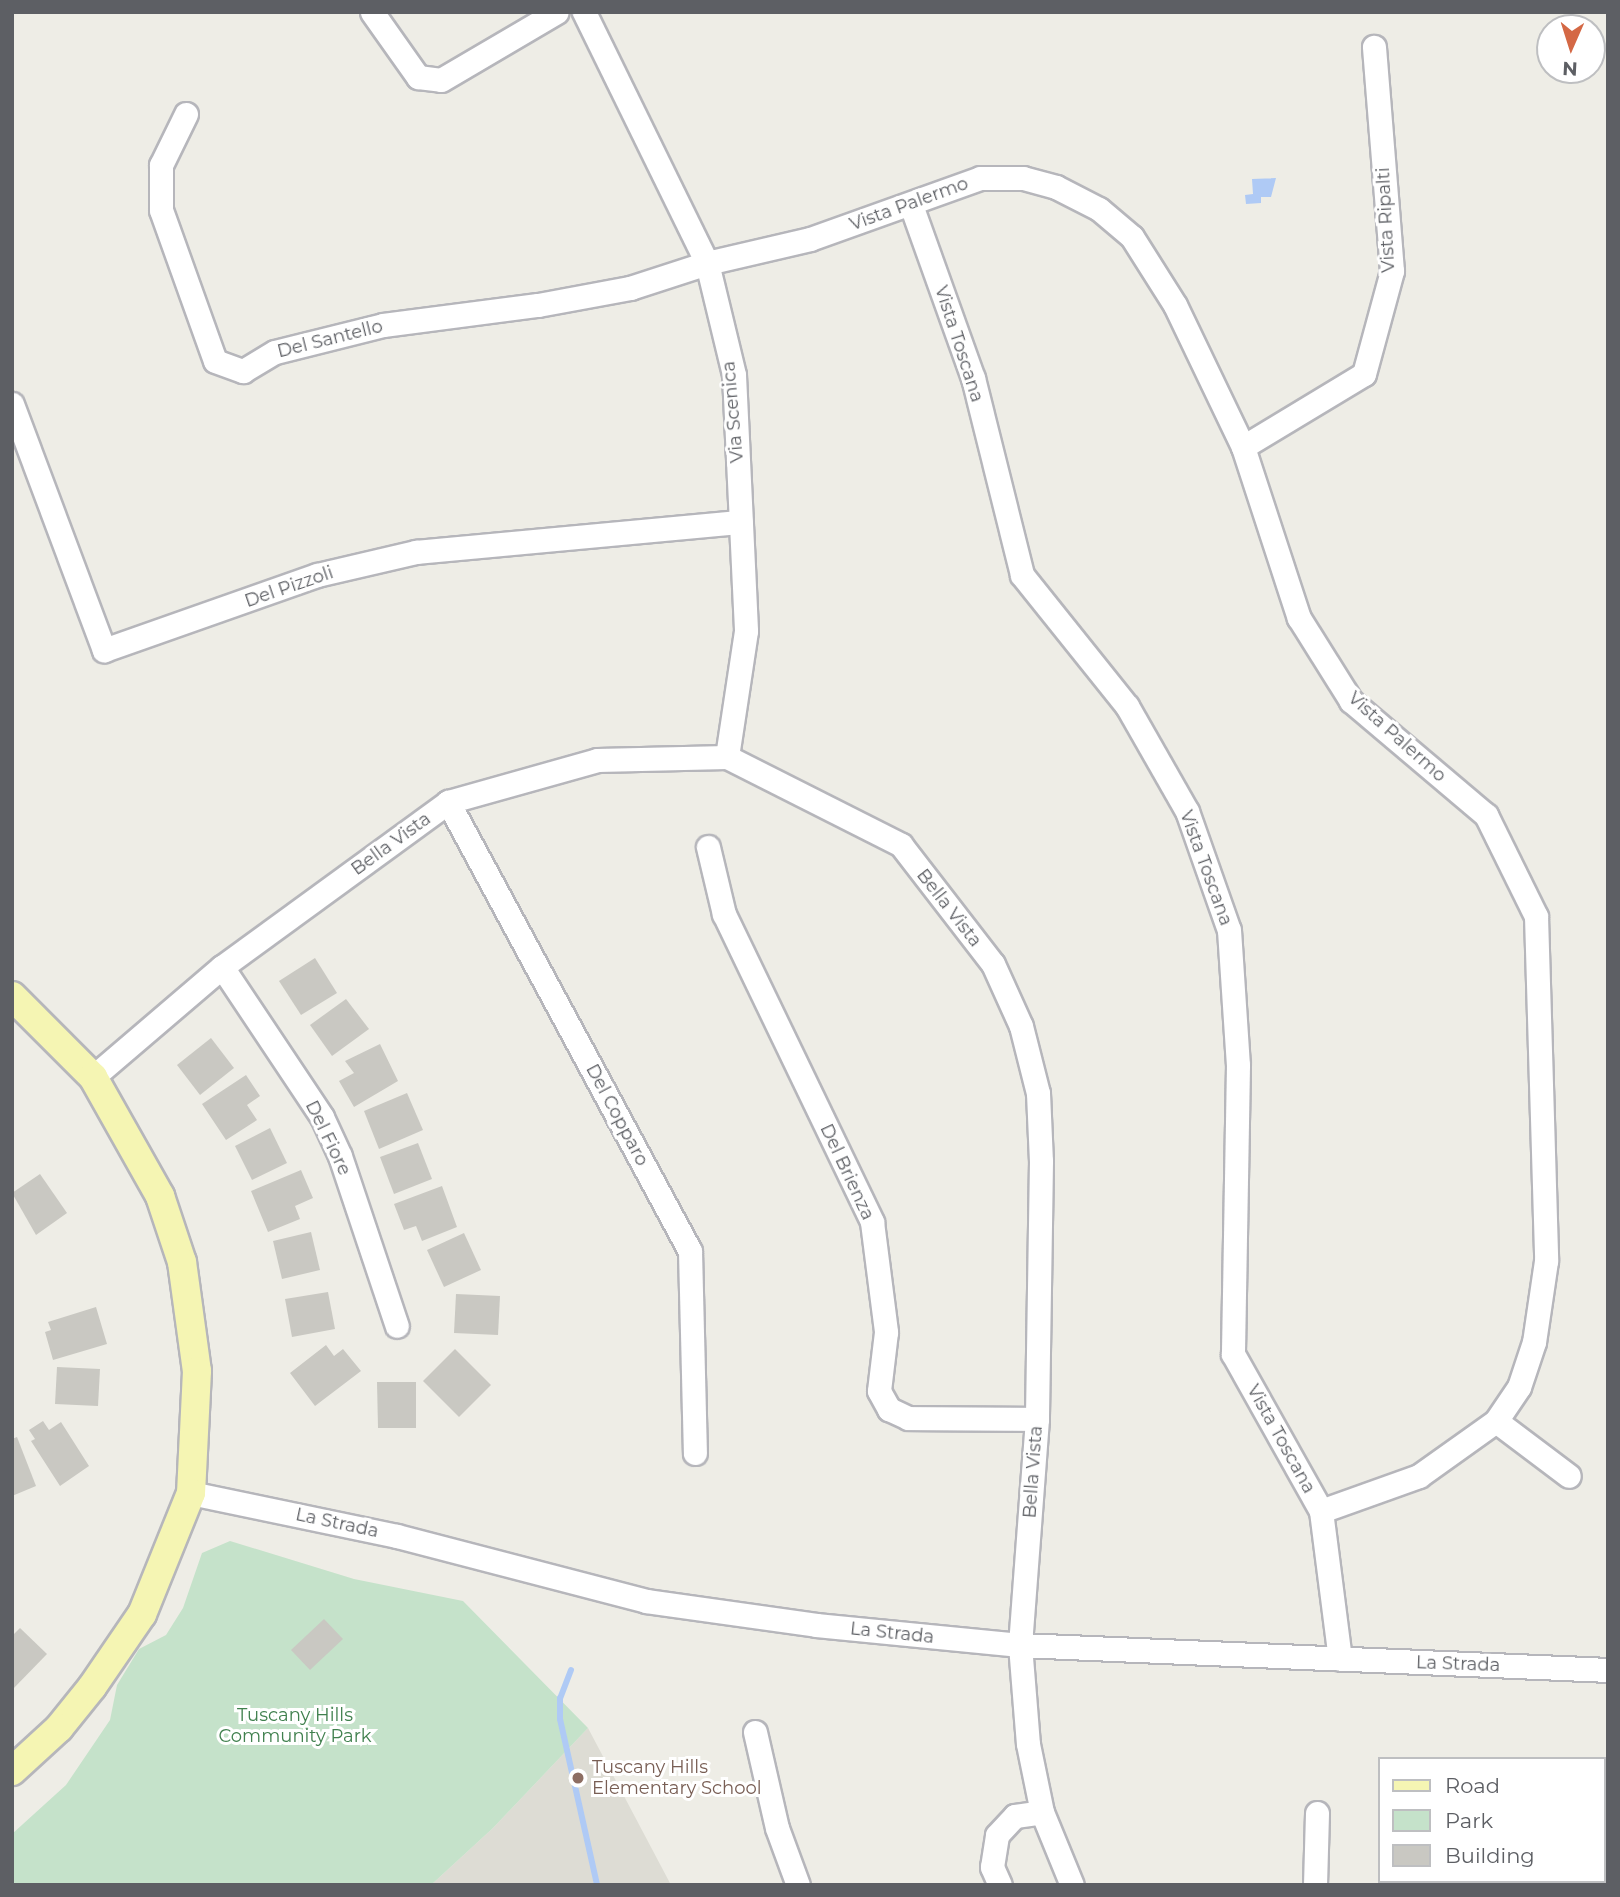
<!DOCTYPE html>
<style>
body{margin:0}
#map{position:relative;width:1620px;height:1897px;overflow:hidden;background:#eeede6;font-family:Montserrat,sans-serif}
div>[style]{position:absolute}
.education>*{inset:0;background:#dddcd4}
.green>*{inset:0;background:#c5e2ca}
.water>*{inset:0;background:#afcaf5}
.stream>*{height:6px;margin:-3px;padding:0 3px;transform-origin:3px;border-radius:3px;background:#afcaf5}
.building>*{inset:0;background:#c9c8c2}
.roads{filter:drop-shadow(2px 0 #b6b6bb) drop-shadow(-2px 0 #b6b6bb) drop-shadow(0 2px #b6b6bb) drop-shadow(0 -2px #b6b6bb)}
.minor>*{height:23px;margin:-11.5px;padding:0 11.5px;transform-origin:11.5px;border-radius:11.5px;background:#fff}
.major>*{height:28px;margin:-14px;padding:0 14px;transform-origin:14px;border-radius:14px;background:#f5f5b3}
.dots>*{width:19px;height:19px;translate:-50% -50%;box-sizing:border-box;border:4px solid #fff;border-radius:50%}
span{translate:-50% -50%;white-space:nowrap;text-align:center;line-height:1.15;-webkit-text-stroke:6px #fff;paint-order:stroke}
.street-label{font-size:18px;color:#5d5f64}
.park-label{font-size:18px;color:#40804e}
.education-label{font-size:18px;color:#785e54}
.left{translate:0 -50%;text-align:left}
.frame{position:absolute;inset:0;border:14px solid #5d5f64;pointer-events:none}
.legend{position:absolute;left:1378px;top:1757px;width:228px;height:126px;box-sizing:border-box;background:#fff;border:2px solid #bebfc1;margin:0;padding:9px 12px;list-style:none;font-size:21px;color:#5d5f64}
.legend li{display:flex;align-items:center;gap:14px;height:35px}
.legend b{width:35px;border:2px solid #bebfc1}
.north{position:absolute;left:1536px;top:14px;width:70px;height:70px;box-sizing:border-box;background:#fff;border:2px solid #bebfc1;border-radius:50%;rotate:183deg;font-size:19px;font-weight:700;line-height:28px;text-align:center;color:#5d5f64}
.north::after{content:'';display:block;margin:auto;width:24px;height:32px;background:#d46845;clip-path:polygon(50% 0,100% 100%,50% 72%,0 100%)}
</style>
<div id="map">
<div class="education">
<div style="clip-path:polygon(588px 1728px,671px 1885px,431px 1885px,493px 1828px)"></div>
</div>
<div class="green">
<div style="clip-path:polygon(230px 1541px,354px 1579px,463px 1601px,588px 1728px,493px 1828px,431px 1885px,12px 1885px,12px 1834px,66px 1785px,110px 1720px,117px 1685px,139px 1649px,166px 1635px,183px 1608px,202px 1553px)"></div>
</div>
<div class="water">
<div style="clip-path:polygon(1276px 178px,1271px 197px,1261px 197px,1261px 203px,1246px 204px,1245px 195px,1253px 194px,1252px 179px)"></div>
</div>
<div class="stream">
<div style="left:571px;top:1670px;width:30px;rotate:111deg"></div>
<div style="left:560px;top:1698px;width:21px;rotate:90deg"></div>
<div style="left:560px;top:1719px;width:170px;rotate:77.4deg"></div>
</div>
<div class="building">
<div style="clip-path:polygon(315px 958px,337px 993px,301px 1015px,279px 981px)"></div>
<div style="clip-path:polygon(346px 999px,369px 1029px,332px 1056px,310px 1025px)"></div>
<div style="clip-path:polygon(211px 1038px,234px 1068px,200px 1095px,177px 1065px)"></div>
<div style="clip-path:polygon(380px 1044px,398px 1081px,354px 1107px,339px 1081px,354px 1073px,345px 1061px)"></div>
<div style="clip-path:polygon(246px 1075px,260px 1096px,247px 1105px,257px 1120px,226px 1140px,202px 1104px)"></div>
<div style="clip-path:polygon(407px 1093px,423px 1130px,379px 1149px,364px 1111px)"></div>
<div style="clip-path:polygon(270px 1128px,287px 1163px,252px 1180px,235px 1146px)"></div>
<div style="clip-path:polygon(418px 1143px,432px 1179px,394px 1194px,380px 1157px)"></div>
<div style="clip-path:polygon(301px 1170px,313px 1198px,295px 1206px,300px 1219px,268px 1232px,251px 1191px)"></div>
<div style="clip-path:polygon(40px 1174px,67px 1213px,36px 1235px,12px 1193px)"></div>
<div style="clip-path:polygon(442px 1186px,457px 1227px,422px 1241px,416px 1226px,404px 1230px,394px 1204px)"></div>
<div style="clip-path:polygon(311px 1232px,320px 1270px,282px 1279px,273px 1241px)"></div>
<div style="clip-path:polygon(464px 1233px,481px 1270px,444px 1287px,427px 1250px)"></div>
<div style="clip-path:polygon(328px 1292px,335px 1329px,292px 1337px,285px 1299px)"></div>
<div style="clip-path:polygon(456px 1294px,500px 1296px,498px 1335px,454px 1333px)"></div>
<div style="clip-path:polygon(96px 1307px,107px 1344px,53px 1360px,45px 1332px,51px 1330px,48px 1322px)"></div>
<div style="clip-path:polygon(326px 1345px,334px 1356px,343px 1349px,361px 1371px,315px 1406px,290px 1373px)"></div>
<div style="clip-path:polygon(455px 1349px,491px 1385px,459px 1417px,423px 1381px)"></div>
<div style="clip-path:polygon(57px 1367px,100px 1369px,98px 1406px,55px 1404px)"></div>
<div style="clip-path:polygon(377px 1382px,416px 1382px,416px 1428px,378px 1428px)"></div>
<div style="clip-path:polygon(43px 1421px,49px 1430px,61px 1422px,89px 1466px,60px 1486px,31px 1441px,35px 1439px,29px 1430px)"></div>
<div style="clip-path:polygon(17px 1437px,36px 1486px,12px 1496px,12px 1439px)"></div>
<div style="clip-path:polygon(324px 1619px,343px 1639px,310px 1670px,291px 1650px)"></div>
<div style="clip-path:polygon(20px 1628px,47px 1654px,12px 1690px,12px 1636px)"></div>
</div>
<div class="roads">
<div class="minor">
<div style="left:372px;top:12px;width:80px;rotate:54.7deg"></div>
<div style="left:418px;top:77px;width:23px;rotate:7deg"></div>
<div style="left:441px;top:80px;width:134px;rotate:-30.4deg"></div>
<div style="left:584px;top:12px;width:280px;rotate:63.9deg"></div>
<div style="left:707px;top:263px;width:115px;rotate:76.4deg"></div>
<div style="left:734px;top:375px;width:256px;rotate:87.3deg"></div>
<div style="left:746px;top:631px;width:127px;rotate:98.6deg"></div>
<div style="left:186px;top:114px;width:57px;rotate:116.1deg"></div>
<div style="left:161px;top:165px;width:45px;rotate:90deg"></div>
<div style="left:161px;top:210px;width:160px;rotate:70.3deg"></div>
<div style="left:215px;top:361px;width:30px;rotate:20deg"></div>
<div style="left:243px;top:371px;width:37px;rotate:-31deg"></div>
<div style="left:275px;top:352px;width:111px;rotate:-14deg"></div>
<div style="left:383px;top:325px;width:156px;rotate:-7.4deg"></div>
<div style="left:538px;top:305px;width:94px;rotate:-10.5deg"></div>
<div style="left:630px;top:288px;width:81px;rotate:-18deg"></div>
<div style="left:707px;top:263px;width:106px;rotate:-13.1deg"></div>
<div style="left:810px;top:239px;width:181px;rotate:-19.7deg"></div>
<div style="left:980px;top:178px;width:43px"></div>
<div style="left:1023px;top:178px;width:34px;rotate:15deg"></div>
<div style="left:1056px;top:187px;width:48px;rotate:27.1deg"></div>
<div style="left:1099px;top:209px;width:43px;rotate:40.3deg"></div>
<div style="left:1132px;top:237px;width:80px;rotate:57.7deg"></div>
<div style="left:1175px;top:305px;width:157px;rotate:64.4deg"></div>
<div style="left:1243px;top:447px;width:180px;rotate:71.9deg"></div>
<div style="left:1299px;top:618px;width:98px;rotate:57.9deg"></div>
<div style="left:1351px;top:701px;width:177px;rotate:40.2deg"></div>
<div style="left:1486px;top:815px;width:113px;rotate:63.7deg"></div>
<div style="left:1536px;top:916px;width:345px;rotate:88.3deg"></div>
<div style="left:1546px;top:1261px;width:82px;rotate:98.4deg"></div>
<div style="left:1534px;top:1342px;width:47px;rotate:108.4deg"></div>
<div style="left:1519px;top:1387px;width:41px;rotate:124.1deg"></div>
<div style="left:1496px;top:1421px;width:95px;rotate:144.5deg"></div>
<div style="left:1419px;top:1476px;width:104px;rotate:160.3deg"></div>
<div style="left:911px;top:205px;width:184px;rotate:70.3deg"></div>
<div style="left:973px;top:378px;width:203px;rotate:76deg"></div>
<div style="left:1022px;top:575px;width:168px;rotate:51.3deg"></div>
<div style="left:1127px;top:706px;width:121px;rotate:60.3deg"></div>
<div style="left:1187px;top:811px;width:126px;rotate:70.6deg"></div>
<div style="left:1229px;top:930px;width:135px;rotate:86.2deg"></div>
<div style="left:1238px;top:1065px;width:289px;rotate:91deg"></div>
<div style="left:1233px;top:1354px;width:180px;rotate:60.7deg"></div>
<div style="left:1321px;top:1511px;width:149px;rotate:82.7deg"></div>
<div style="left:12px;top:404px;width:263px;rotate:69.5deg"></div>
<div style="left:104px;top:650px;width:226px;rotate:-19.4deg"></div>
<div style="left:317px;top:575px;width:102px;rotate:-13.1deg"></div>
<div style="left:416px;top:552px;width:326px;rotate:-5.3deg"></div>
<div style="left:1243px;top:447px;width:141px;rotate:-31.1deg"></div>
<div style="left:1364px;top:374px;width:107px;rotate:-74.8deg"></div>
<div style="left:1392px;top:271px;width:225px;rotate:-94.6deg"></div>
<div style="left:448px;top:802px;width:510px;rotate:61.68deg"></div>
<div style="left:690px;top:1251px;width:202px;rotate:88.6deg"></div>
<div style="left:708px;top:847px;width:69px;rotate:76.6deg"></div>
<div style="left:724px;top:914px;width:342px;rotate:64.3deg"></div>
<div style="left:872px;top:1222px;width:111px;rotate:82.7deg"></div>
<div style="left:886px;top:1332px;width:59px;rotate:96.8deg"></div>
<div style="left:879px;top:1391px;width:21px;rotate:61deg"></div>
<div style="left:889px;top:1409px;width:21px;rotate:25deg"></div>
<div style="left:908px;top:1418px;width:129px;rotate:0.4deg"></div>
<div style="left:222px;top:967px;width:180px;rotate:56.3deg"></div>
<div style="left:322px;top:1117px;width:43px;rotate:65.2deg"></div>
<div style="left:340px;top:1156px;width:179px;rotate:71.5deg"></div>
<div style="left:93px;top:1077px;width:170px;rotate:-40.5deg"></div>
<div style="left:222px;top:967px;width:280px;rotate:-36.1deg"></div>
<div style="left:448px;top:802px;width:155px;rotate:-15.7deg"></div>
<div style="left:597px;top:760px;width:130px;rotate:-1.3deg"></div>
<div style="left:727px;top:757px;width:195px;rotate:26.8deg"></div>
<div style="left:901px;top:845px;width:150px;rotate:52.3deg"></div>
<div style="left:993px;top:964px;width:68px;rotate:65.7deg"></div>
<div style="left:1021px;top:1026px;width:69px;rotate:75.8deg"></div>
<div style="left:1038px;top:1093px;width:68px;rotate:87.5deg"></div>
<div style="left:1041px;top:1161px;width:258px;rotate:90.9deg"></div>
<div style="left:1037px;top:1419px;width:227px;rotate:94.3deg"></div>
<div style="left:1020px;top:1645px;width:99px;rotate:85.4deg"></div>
<div style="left:1028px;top:1744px;width:69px;rotate:78.4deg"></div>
<div style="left:1042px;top:1812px;width:79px;rotate:67.7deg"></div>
<div style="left:1496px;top:1421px;width:91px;rotate:37deg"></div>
<div style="left:191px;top:1493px;width:210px;rotate:11.8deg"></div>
<div style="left:397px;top:1536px;width:257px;rotate:14.6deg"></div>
<div style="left:646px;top:1601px;width:172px;rotate:8deg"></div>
<div style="left:816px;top:1625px;width:205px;rotate:5.6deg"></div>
<div style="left:1020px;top:1645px;width:589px;rotate:2.43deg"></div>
<div style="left:755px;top:1732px;width:98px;rotate:77.1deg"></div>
<div style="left:777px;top:1828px;width:61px;rotate:69.8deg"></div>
<div style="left:1529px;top:1881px;width:4px;rotate:76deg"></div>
<div style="left:1000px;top:1885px;width:20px;rotate:-114deg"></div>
<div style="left:992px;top:1867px;width:32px;rotate:-81deg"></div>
<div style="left:997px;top:1835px;width:26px;rotate:-47deg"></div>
<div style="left:1015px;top:1816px;width:27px;rotate:-8deg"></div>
<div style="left:1315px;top:1885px;width:72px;rotate:-88.4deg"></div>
</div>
<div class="major">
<div style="left:12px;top:996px;width:115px;rotate:45deg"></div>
<div style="left:93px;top:1077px;width:137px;rotate:60.6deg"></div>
<div style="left:160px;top:1196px;width:70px;rotate:71.6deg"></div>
<div style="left:182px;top:1262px;width:110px;rotate:82.2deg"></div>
<div style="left:197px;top:1371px;width:122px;rotate:92.8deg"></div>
<div style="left:191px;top:1493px;width:131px;rotate:112deg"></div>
<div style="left:142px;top:1614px;width:88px;rotate:124.4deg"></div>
<div style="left:92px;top:1687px;width:53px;rotate:128.8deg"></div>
<div style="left:59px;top:1728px;width:64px;rotate:137.5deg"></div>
</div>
</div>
<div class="dots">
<div style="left:578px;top:1778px;background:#8d6e63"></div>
</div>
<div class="street-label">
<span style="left:909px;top:204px;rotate:-20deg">Vista Palermo</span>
<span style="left:1386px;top:220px;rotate:-93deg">Vista Ripalti</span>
<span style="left:330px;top:339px;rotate:-14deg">Del Santello</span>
<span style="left:959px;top:344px;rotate:72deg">Vista Toscana</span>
<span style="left:733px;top:412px;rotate:-95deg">Via Scenica</span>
<span style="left:289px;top:587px;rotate:-19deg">Del Pizzoli</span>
<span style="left:1397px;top:737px;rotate:42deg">Vista Palermo</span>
<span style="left:391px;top:844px;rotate:-36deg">Bella Vista</span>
<span style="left:1206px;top:868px;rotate:70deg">Vista Toscana</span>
<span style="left:949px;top:908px;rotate:52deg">Bella Vista</span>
<span style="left:617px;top:1115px;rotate:62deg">Del Copparo</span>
<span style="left:328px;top:1138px;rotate:64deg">Del Fiore</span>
<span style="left:847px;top:1172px;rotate:65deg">Del Brienza</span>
<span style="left:1281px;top:1439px;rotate:61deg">Vista Toscana</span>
<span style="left:1033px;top:1472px;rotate:-86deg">Bella Vista</span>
<span style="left:337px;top:1523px;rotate:12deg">La Strada</span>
<span style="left:892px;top:1633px;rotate:6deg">La Strada</span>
<span style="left:1458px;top:1664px;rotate:2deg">La Strada</span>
</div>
<div class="park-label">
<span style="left:295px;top:1726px">Tuscany Hills<br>Community Park</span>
</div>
<div class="education-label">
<span class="left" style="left:592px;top:1778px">Tuscany Hills<br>Elementary School</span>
</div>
<div class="frame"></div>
<ul class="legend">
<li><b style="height:9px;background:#f5f5b3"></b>Road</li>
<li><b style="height:19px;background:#c5e2ca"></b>Park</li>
<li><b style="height:19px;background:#c9c8c2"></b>Building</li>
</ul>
<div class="north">N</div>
</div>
